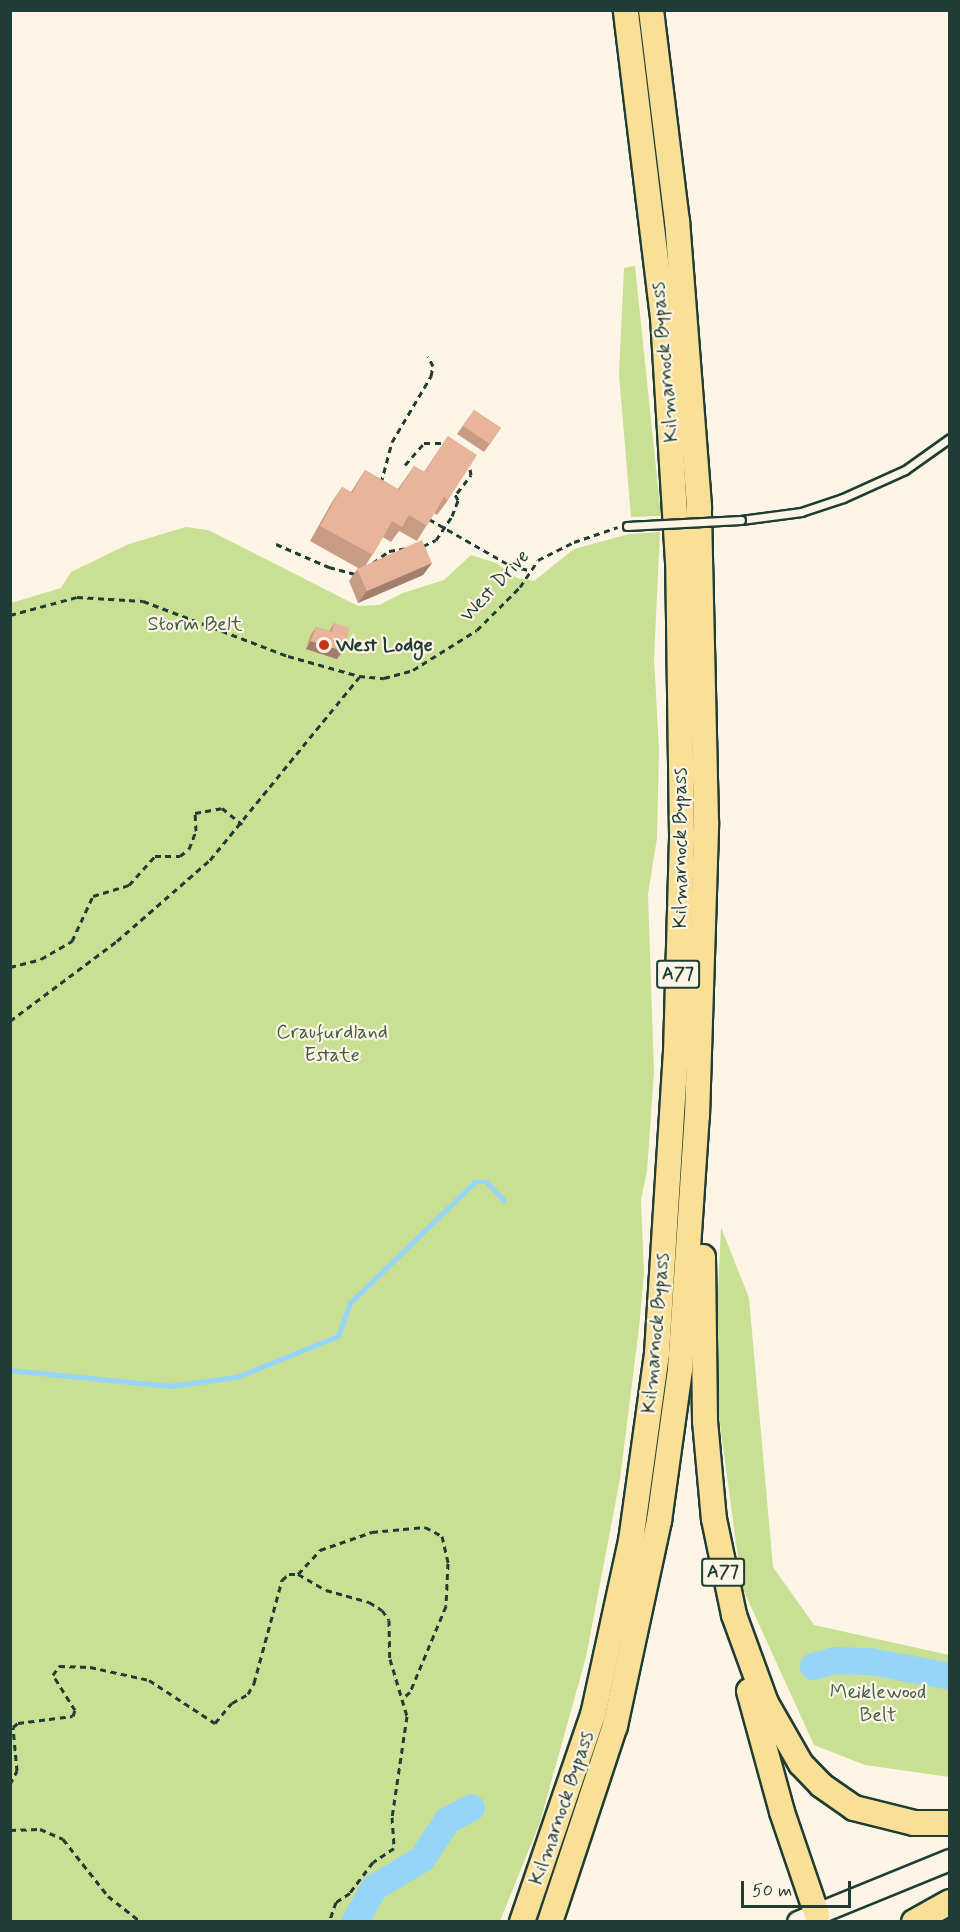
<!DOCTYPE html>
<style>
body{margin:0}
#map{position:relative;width:960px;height:1932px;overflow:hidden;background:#fcf5e5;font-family:Mynerve,sans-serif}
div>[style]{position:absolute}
.green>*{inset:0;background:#c8df94}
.stream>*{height:4.5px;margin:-2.25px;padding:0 2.25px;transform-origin:2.25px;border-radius:2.25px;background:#96d5f8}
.river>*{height:27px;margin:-13.5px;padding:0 13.5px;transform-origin:13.5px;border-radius:13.5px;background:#96d5f8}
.path>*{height:3px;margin-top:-1.5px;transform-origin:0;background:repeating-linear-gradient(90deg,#1f3d34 0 6px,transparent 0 10.5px)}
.roads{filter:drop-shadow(2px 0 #1f3d34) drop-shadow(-2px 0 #1f3d34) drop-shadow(0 2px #1f3d34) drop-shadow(0 -2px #1f3d34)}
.service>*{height:7px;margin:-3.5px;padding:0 3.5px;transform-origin:3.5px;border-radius:3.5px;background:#fcf5e5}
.secondary>*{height:20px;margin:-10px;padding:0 10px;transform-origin:10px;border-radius:10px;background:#fcf5e5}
.trunk>*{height:24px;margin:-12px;padding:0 12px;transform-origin:12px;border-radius:12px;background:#fadf96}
.bridges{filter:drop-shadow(2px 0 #1f3d34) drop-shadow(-2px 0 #1f3d34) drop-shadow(0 2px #1f3d34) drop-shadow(0 -2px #1f3d34)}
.service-bridge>*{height:7px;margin:-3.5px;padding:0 3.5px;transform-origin:3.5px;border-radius:3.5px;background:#fcf5e5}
.wall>*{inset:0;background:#c89b84}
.shaded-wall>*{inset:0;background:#a27e6c}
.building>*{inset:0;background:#e8b49a}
.dots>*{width:16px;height:16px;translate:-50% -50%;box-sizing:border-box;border:3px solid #fcf5e5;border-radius:50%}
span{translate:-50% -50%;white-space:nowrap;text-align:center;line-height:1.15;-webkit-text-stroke:4.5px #fcf5e5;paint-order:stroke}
.shield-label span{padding:2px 4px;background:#fcf5e5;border:2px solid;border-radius:4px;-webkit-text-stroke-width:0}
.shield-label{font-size:18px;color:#1f3d34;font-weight:700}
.street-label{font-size:20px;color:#1f3d34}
.park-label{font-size:20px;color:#415d47}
.poi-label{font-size:20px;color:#1f3d34;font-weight:700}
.left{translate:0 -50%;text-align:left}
.frame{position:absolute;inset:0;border:12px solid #1f3d34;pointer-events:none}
.scale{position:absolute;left:741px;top:1881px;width:110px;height:27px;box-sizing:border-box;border:3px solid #1f3d34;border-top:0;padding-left:8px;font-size:18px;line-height:21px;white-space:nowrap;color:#1f3d34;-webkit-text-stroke:4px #fcf5e5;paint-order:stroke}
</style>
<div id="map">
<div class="green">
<div style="clip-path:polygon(635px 266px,661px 516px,631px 517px,619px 374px,624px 268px)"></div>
<div style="clip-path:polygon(186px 527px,208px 530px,358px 606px,379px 605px,403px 593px,444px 580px,471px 555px,496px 563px,517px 578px,534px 581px,574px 549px,629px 534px,660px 532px,654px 658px,659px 750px,657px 838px,648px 894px,654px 1072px,647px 1171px,641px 1200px,644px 1273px,639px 1328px,620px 1479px,586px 1657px,540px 1822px,500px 1921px,11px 1922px,11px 603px,61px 588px,71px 572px,129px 544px)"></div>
<div style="clip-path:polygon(721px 1227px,749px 1298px,773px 1567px,814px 1625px,949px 1655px,949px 1777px,865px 1765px,814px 1745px,742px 1587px,714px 1380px)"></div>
</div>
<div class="stream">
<div style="left:10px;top:1370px;width:161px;rotate:5.7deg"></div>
<div style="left:170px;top:1386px;width:68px;rotate:-7.7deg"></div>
<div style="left:237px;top:1377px;width:109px;rotate:-22.1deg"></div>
<div style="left:338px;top:1336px;width:35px;rotate:-70deg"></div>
<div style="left:350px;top:1303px;width:174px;rotate:-44.1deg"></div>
<div style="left:475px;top:1182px;width:12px"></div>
<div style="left:487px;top:1182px;width:25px;rotate:47deg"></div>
</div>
<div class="river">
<div style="left:813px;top:1666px;width:22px;rotate:-16deg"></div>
<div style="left:834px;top:1660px;width:36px;rotate:2deg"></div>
<div style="left:870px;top:1661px;width:81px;rotate:10.6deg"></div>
<div style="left:354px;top:1922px;width:40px;rotate:-60.3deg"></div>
<div style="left:374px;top:1887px;width:55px;rotate:-30.8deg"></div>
<div style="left:421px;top:1859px;width:47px;rotate:-56.3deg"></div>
<div style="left:447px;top:1820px;width:27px;rotate:-28deg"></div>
</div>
<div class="path">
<div style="left:405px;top:465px;width:29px;rotate:-49deg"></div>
<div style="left:424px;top:443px;width:21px"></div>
<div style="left:381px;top:483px;width:42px;rotate:-75deg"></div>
<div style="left:392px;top:442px;width:77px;rotate:-59.4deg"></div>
<div style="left:431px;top:376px;width:10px;rotate:-79deg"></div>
<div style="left:433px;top:366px;width:11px;rotate:-117deg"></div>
<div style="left:457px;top:493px;width:23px;rotate:-52deg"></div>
<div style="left:471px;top:475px;width:13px;rotate:-99deg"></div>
<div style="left:429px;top:519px;width:95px;rotate:29.8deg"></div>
<div style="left:511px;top:566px;width:17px;rotate:13deg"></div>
<div style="left:276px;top:544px;width:58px;rotate:23.5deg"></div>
<div style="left:329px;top:567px;width:28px;rotate:15deg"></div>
<div style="left:423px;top:546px;width:14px;rotate:-25deg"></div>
<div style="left:436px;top:540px;width:29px;rotate:-56deg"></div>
<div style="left:452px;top:516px;width:17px;rotate:-69deg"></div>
<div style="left:458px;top:500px;width:13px;rotate:-117deg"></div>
<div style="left:373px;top:563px;width:20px;rotate:-37deg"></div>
<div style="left:389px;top:551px;width:18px;rotate:-9deg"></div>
<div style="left:10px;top:615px;width:69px;rotate:-15deg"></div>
<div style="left:77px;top:597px;width:66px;rotate:3.5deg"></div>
<div style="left:143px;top:601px;width:155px;rotate:20.8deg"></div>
<div style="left:288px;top:656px;width:74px;rotate:15.7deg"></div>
<div style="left:359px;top:676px;width:25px;rotate:5deg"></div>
<div style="left:384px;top:678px;width:30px;rotate:-15deg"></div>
<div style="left:413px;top:670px;width:75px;rotate:-32deg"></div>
<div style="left:477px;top:630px;width:61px;rotate:-45deg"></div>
<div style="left:520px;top:587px;width:32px;rotate:-56deg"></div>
<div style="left:538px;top:560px;width:40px;rotate:-26.6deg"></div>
<div style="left:574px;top:542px;width:46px;rotate:-18.8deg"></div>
<div style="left:10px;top:967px;width:32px;rotate:-14deg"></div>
<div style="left:41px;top:959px;width:36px;rotate:-30deg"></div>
<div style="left:72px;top:941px;width:50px;rotate:-65deg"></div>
<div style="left:93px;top:896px;width:38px;rotate:-17deg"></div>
<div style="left:129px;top:885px;width:39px;rotate:-48deg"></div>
<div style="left:155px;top:856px;width:25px"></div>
<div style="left:180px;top:856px;width:11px;rotate:-38deg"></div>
<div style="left:189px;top:849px;width:19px;rotate:-69deg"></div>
<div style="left:196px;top:831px;width:18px;rotate:-93deg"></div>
<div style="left:195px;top:813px;width:27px;rotate:-10deg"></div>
<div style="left:222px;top:808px;width:26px;rotate:39deg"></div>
<div style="left:10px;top:1021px;width:134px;rotate:-36.8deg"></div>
<div style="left:117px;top:941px;width:123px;rotate:-41.1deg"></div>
<div style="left:210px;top:860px;width:236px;rotate:-50.8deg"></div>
<div style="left:298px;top:1574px;width:33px;rotate:-47deg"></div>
<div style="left:320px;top:1550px;width:55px;rotate:-19.1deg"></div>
<div style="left:372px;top:1532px;width:53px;rotate:-5.4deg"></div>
<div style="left:425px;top:1527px;width:19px;rotate:28deg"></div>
<div style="left:442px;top:1536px;width:28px;rotate:77deg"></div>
<div style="left:448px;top:1563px;width:43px;rotate:92.7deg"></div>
<div style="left:446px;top:1606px;width:93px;rotate:112.7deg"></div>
<div style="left:410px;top:1692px;width:8px;rotate:140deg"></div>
<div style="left:10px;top:1784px;width:15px;rotate:-62deg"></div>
<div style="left:17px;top:1771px;width:44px;rotate:-95.2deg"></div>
<div style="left:13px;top:1727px;width:6px;rotate:-39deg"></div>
<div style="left:18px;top:1723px;width:55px;rotate:-7.3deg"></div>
<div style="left:73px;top:1716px;width:6px;rotate:-72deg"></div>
<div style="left:75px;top:1710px;width:41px;rotate:-122.2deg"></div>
<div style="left:53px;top:1675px;width:11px;rotate:-56deg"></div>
<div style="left:59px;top:1666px;width:31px;rotate:2deg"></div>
<div style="left:90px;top:1667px;width:60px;rotate:12.4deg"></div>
<div style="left:149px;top:1680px;width:79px;rotate:33.1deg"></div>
<div style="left:215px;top:1723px;width:26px;rotate:-50deg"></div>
<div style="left:232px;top:1703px;width:18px;rotate:-29deg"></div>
<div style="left:248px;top:1694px;width:13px;rotate:-61deg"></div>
<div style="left:254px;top:1683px;width:107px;rotate:-74.8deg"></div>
<div style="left:282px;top:1580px;width:9px;rotate:-41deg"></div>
<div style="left:289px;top:1574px;width:9px"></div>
<div style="left:298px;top:1574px;width:32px;rotate:30deg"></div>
<div style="left:326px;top:1590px;width:45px;rotate:15.6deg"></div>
<div style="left:369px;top:1602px;width:15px;rotate:32deg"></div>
<div style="left:382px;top:1610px;width:12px;rotate:55deg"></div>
<div style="left:389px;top:1620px;width:39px;rotate:89deg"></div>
<div style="left:390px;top:1659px;width:59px;rotate:73.4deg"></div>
<div style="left:407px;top:1716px;width:102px;rotate:98.4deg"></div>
<div style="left:392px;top:1817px;width:31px;rotate:86deg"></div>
<div style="left:394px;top:1848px;width:25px;rotate:146deg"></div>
<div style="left:373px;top:1862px;width:39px;rotate:127deg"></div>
<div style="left:350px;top:1893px;width:17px;rotate:147deg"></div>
<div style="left:336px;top:1902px;width:21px;rotate:109deg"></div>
<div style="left:10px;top:1830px;width:30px;rotate:-2deg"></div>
<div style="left:40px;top:1829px;width:25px;rotate:23deg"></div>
<div style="left:63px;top:1839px;width:73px;rotate:51.7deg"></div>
<div style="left:108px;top:1896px;width:42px;rotate:38.2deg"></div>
</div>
<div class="roads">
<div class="service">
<div style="left:741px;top:520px;width:61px;rotate:-7.6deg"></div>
<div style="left:801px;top:512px;width:44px;rotate:-18.4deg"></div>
<div style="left:843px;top:498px;width:68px;rotate:-24.3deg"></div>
<div style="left:905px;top:470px;width:55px;rotate:-35.4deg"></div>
</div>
<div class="secondary">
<div style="left:798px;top:1922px;width:164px;rotate:-22.2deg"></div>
</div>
<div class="trunk">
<div style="left:703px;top:1257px;width:164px;rotate:89.3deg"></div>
<div style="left:705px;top:1421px;width:98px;rotate:84.8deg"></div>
<div style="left:714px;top:1519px;width:98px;rotate:78.2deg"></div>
<div style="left:734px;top:1615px;width:94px;rotate:70deg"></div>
<div style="left:766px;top:1703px;width:70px;rotate:60.2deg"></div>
<div style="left:801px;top:1764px;width:29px;rotate:46deg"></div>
<div style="left:821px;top:1785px;width:40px;rotate:34.9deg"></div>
<div style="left:854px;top:1808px;width:62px;rotate:14deg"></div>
<div style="left:914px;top:1823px;width:36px"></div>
<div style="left:749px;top:1691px;width:125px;rotate:74.7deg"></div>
<div style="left:782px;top:1812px;width:109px;rotate:71.2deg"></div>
<div style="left:522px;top:1922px;width:219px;rotate:-71.1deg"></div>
<div style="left:593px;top:1715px;width:178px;rotate:-77.7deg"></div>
<div style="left:631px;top:1541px;width:190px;rotate:-82.1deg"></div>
<div style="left:657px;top:1353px;width:301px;rotate:-86.4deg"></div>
<div style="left:676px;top:1053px;width:218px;rotate:-88.4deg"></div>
<div style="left:682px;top:835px;width:273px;rotate:-90.8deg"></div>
<div style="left:678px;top:562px;width:244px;rotate:-93.5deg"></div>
<div style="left:663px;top:318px;width:310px;rotate:-96.9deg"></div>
<div style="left:550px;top:1922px;width:206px;rotate:-71.7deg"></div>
<div style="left:615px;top:1726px;width:210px;rotate:-77.9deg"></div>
<div style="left:659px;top:1521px;width:153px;rotate:-82.1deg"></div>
<div style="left:680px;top:1369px;width:254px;rotate:-86.2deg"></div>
<div style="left:697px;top:1116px;width:294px;rotate:-88.2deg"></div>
<div style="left:706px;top:822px;width:316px;rotate:-91.3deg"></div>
<div style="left:699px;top:506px;width:285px;rotate:-94.4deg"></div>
<div style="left:677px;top:222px;width:214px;rotate:-97deg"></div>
<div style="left:914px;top:1922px;width:41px;rotate:-29.1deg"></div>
</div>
</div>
<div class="bridges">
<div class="service-bridge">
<div style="left:627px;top:526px;width:114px;rotate:-3deg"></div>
</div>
</div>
<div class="wall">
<div style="clip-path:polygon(474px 410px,501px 428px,484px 452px,457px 434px)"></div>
<div style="clip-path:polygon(448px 436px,448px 500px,437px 515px,434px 513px,417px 541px,399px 531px,391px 542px,383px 537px,366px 565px,432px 563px,423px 575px,358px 603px,349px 581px,358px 568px,310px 541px,332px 502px,342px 487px,351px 492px,365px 470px,398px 489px,414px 466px,424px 472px)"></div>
<div style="clip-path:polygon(334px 623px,337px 659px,306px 649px,310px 636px,316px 627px,329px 631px)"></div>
</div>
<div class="shaded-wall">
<div style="clip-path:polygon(432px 563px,423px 575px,358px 603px,367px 591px)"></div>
<div style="clip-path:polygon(311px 641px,343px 651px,337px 659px,306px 649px)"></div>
</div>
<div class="building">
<div style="clip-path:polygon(474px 410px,501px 428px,490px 444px,463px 426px)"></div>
<div style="clip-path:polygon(448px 436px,477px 455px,448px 500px,444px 497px,427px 526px,409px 515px,402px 527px,392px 521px,373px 555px,320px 526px,342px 487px,352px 493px,365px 470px,399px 490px,414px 466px,425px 472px)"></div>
<div style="clip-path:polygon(422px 540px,432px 563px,367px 591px,357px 569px)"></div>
<div style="clip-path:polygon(334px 623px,350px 628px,343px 651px,311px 641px,316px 627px,332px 632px)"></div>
</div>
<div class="dots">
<div style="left:324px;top:645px;background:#c8321e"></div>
</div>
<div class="shield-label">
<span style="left:678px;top:974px">A77</span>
<span style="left:723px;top:1572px">A77</span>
</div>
<div class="street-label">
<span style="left:665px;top:362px;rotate:-95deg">Kilmarnock Bypass</span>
<span style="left:495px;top:586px;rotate:-47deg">West Drive</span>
<span style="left:680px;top:848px;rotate:-90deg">Kilmarnock Bypass</span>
<span style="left:656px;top:1333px;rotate:-85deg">Kilmarnock Bypass</span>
<span style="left:562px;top:1808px;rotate:-71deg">Kilmarnock Bypass</span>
</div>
<div class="park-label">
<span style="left:195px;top:624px">Storm Belt</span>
<span style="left:332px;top:1044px">Craufurdland<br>Estate</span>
<span style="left:878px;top:1704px">Meiklewood<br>Belt</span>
</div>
<div class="poi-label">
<span class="left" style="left:336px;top:645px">West Lodge</span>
</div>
<div class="frame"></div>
<div class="scale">50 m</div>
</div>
